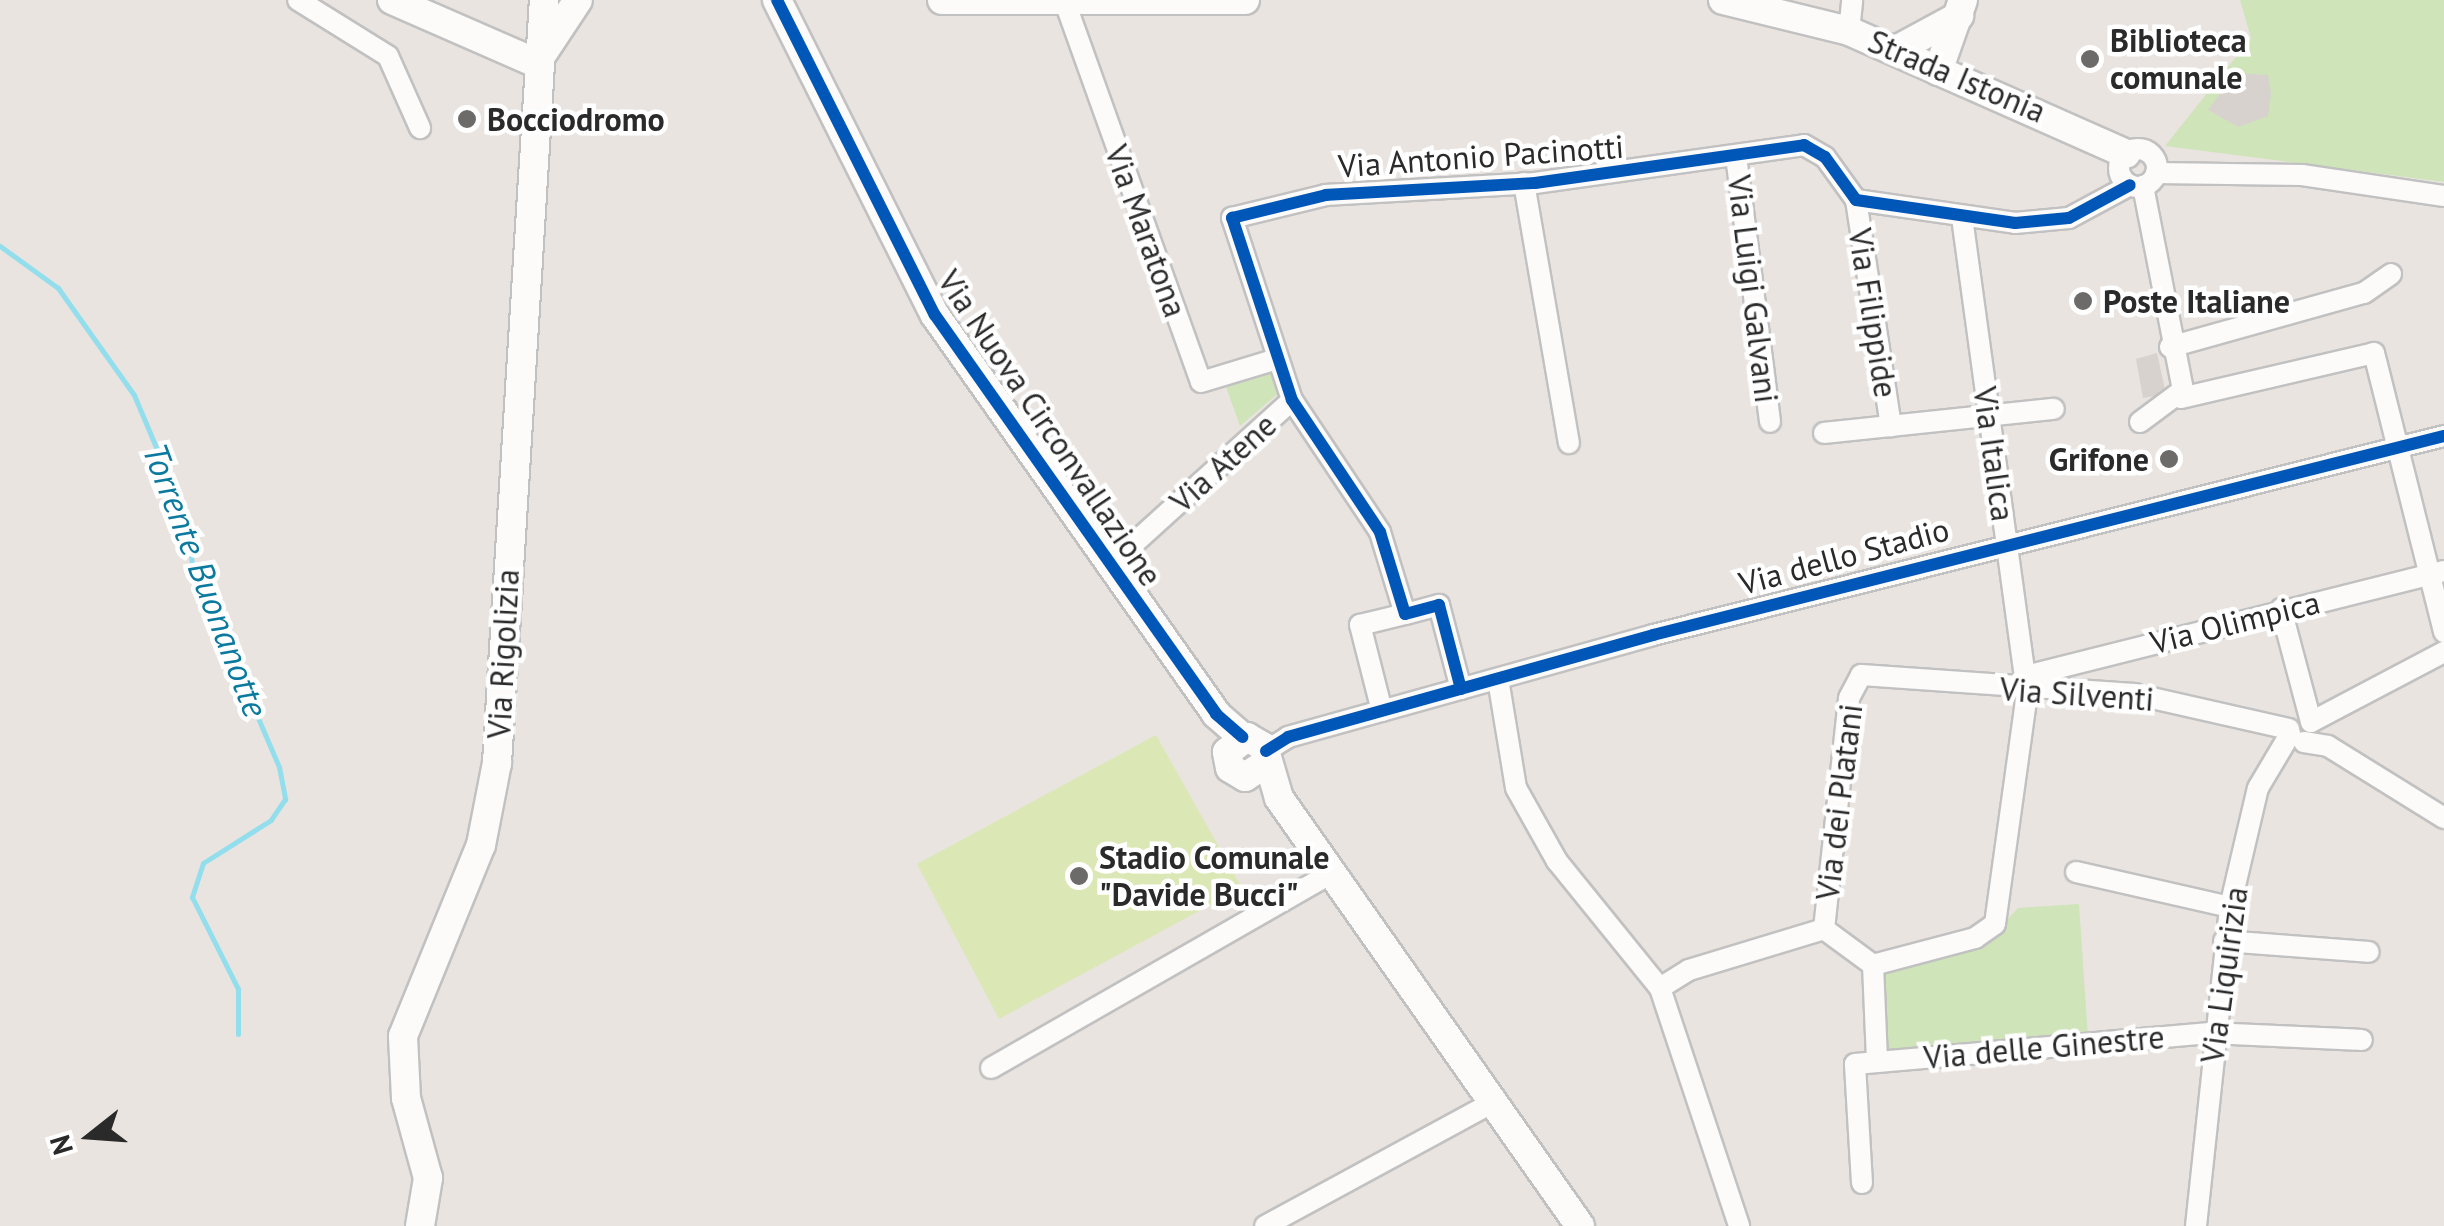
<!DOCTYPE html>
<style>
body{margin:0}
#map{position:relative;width:2444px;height:1226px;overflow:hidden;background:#e9e4e0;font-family:"PT Sans",sans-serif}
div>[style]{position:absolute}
.green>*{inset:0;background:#cfe4b8}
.pitch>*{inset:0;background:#dbe8b5}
.plaza>*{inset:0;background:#d7d2ce}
.stream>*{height:5px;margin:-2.5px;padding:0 2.5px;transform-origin:2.5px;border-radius:2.5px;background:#92deec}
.roads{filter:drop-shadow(2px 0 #c2c1c1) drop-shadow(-2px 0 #c2c1c1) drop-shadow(0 2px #c2c1c1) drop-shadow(0 -2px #c2c1c1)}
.street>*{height:20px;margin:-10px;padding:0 10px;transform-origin:10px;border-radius:10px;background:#fcfbfa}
.street>.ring{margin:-10px;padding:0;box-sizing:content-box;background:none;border:20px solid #fcfbfa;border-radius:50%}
.secondary>*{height:28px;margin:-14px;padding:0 14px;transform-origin:14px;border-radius:14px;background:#fcfbfa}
.cycleway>*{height:12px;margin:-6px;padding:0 6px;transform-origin:6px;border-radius:6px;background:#0057b8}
.dots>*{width:28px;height:28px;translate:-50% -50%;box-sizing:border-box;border:5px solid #fff;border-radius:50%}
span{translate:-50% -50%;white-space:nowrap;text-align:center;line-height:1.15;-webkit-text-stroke:9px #fff;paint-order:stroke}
.poi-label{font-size:32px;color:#2a2a2a;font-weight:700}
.left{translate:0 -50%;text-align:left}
.right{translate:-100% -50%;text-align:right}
.street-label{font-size:32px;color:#2a2a2a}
.water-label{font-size:35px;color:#0b7a9e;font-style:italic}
.north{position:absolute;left:40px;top:1086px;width:100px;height:100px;-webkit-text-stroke:8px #fff;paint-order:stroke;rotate:253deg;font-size:28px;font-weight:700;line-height:40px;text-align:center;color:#2a2a2a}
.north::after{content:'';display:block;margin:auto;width:35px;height:45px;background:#2a2a2a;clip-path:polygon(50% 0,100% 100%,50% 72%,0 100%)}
</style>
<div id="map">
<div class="green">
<div style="clip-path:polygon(2240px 0,2444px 0,2444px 182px,2165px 146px,2251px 38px)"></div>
<div style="clip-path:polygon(1274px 373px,1280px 392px,1240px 426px,1226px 387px)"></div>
<div style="clip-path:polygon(2079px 904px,2088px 1038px,1885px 1053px,1879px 969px,1987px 942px,2018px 908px)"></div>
</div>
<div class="pitch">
<div style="clip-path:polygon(1156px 735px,1242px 888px,999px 1019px,917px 864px)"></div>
</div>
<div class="plaza">
<div style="clip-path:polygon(2235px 73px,2268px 75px,2271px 93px,2268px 116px,2238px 127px,2208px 110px)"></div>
<div style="clip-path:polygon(2157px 353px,2166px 394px,2143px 398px,2136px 359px)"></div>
</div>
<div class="stream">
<div style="left:0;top:246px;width:72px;rotate:35.9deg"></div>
<div style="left:58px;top:288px;width:131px;rotate:54.6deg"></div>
<div style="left:134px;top:395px;width:141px;rotate:67.1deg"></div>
<div style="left:189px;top:525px;width:39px;rotate:86deg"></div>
<div style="left:192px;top:564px;width:221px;rotate:66.8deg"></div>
<div style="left:279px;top:767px;width:33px;rotate:79deg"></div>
<div style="left:285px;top:799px;width:25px;rotate:124deg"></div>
<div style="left:271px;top:820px;width:80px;rotate:147.7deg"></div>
<div style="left:203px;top:863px;width:36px;rotate:108deg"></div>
<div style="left:192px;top:897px;width:103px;rotate:63.4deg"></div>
<div style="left:238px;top:989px;width:45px;rotate:90deg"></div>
</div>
<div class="roads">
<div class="street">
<div style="left:298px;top:0;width:106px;rotate:31.9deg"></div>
<div style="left:388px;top:56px;width:79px;rotate:66deg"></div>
<div style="left:1066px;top:5px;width:400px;rotate:70.3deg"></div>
<div style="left:1201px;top:382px;width:79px;rotate:-16.8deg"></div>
<div style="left:1849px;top:31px;width:31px;rotate:-84deg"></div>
<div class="ring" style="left:2119px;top:149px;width:18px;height:18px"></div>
<div style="left:1736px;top:156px;width:268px;rotate:82.7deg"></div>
<div style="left:2156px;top:173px;width:146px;rotate:0.8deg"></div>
<div style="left:2302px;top:175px;width:144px;rotate:8.4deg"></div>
<div style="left:1524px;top:183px;width:264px;rotate:80.2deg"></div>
<div style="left:1856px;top:200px;width:229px;rotate:81.2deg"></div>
<div style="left:2170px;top:347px;width:201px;rotate:-15.6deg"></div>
<div style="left:2364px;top:293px;width:33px;rotate:-35deg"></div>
<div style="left:2181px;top:398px;width:198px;rotate:-13.1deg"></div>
<div style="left:2374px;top:353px;width:288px;rotate:75.9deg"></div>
<div style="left:2140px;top:422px;width:54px;rotate:-36.7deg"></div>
<div style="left:2183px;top:390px;width:208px;rotate:-101.1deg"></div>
<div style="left:1824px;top:433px;width:231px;rotate:-6deg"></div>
<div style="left:1109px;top:566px;width:247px;rotate:-42.2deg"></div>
<div style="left:2281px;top:609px;width:117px;rotate:75.1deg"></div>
<div style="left:2311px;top:722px;width:150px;rotate:-27.8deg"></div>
<div style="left:2026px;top:676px;width:431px;rotate:-14.1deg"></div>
<div style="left:1498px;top:679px;width:110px;rotate:80.6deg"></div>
<div style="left:1516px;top:788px;width:84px;rotate:60.7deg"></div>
<div style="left:1557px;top:861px;width:164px;rotate:51deg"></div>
<div style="left:1660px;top:988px;width:251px;rotate:71.6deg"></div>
<div style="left:1461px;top:689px;width:87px;rotate:-104.7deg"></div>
<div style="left:1439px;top:605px;width:35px;rotate:165deg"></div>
<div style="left:1405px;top:614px;width:86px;rotate:-107deg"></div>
<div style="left:1380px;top:532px;width:159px;rotate:-123.7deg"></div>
<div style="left:1292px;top:400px;width:192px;rotate:-108.2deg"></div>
<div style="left:1232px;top:218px;width:97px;rotate:-13.7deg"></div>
<div style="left:1326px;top:195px;width:209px;rotate:-3.3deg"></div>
<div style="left:1535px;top:183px;width:272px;rotate:-8deg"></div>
<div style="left:1804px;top:145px;width:24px;rotate:30deg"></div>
<div style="left:1825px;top:157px;width:53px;rotate:54.2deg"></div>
<div style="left:1856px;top:200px;width:161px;rotate:8.2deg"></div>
<div style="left:2015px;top:223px;width:54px;rotate:-5.3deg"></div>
<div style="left:2069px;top:218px;width:69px;rotate:-28.4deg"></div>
<div style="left:1382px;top:711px;width:89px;rotate:-104.3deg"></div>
<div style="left:1360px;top:625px;width:46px;rotate:-13.7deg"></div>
<div style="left:2304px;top:742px;width:24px;rotate:9deg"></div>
<div style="left:2328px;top:746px;width:137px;rotate:31.8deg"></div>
<div style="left:1266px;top:751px;width:26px;rotate:-32deg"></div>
<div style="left:1288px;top:737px;width:379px;rotate:-15.6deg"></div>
<div style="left:1653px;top:635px;width:816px;rotate:-14.12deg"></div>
<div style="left:2076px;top:872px;width:158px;rotate:12.8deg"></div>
<div style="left:2224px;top:941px;width:145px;rotate:4.3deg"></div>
<div style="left:1873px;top:965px;width:106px;rotate:-14.8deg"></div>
<div style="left:1975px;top:938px;width:24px;rotate:-35deg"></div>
<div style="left:1995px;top:924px;width:234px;rotate:-82.1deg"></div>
<div style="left:2027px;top:692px;width:480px;rotate:-97.8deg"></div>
<div style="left:1873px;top:965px;width:61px;rotate:-143.7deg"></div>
<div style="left:1824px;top:929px;width:232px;rotate:-83.8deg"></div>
<div style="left:1849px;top:698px;width:26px;rotate:-62deg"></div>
<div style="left:1861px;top:675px;width:274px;rotate:4deg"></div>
<div style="left:2134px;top:694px;width:159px;rotate:12.7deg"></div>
<div style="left:1873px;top:965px;width:97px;rotate:87.6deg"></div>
<div style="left:1660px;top:988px;width:34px;rotate:-32deg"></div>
<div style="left:1689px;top:970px;width:141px;rotate:-16.9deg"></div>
<div style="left:991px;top:1068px;width:393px;rotate:-29.8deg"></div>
<div style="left:1862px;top:1183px;width:119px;rotate:-93.4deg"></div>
<div style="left:1855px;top:1064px;width:356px;rotate:-5deg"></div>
<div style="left:2210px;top:1033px;width:152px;rotate:2.6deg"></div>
<div style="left:1265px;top:1226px;width:260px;rotate:-28.5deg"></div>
<div style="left:2196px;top:1226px;width:321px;rotate:-83.9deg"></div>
<div style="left:2230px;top:907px;width:122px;rotate:-76.8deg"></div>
<div style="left:2258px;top:788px;width:63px;rotate:-59.3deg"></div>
</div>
<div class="secondary">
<div style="left:392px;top:0;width:157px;rotate:23.6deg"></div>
<div style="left:777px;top:0;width:352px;rotate:63.4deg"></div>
<div style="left:935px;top:315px;width:488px;rotate:54.8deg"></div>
<div style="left:1216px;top:714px;width:35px;rotate:41deg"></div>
<div style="left:942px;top:0;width:303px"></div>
<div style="left:1723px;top:0;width:130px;rotate:13.8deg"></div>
<div style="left:1849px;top:31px;width:303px;rotate:23.9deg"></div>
<div style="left:1896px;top:50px;width:72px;rotate:-28.4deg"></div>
<div style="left:537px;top:62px;width:74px;rotate:-56.5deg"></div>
<div style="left:1938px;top:71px;width:75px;rotate:-70.6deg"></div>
<div style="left:1266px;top:763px;width:25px;rotate:146deg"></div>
<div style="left:1245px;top:777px;width:17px;rotate:-149deg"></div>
<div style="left:1230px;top:768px;width:16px;rotate:-101deg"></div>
<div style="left:1227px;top:752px;width:25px;rotate:-37deg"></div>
<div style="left:1247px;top:737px;width:20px;rotate:30deg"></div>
<div style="left:1264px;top:747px;width:53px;rotate:73.6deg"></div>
<div style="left:1279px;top:798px;width:523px;rotate:54.88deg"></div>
<div style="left:420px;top:1226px;width:49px;rotate:-80.5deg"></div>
<div style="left:428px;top:1178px;width:83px;rotate:-105.4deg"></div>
<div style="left:406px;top:1098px;width:62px;rotate:-92.8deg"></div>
<div style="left:403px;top:1036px;width:206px;rotate:-67.8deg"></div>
<div style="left:481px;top:845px;width:84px;rotate:-79deg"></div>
<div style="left:497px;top:763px;width:764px;rotate:-86.48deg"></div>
</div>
</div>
<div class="cycleway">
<div style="left:777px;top:0;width:352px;rotate:63.4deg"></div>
<div style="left:935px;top:315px;width:488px;rotate:54.8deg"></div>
<div style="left:1216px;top:714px;width:35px;rotate:41deg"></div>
<div style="left:1461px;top:689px;width:87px;rotate:-104.7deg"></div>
<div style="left:1439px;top:605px;width:35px;rotate:165deg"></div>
<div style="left:1405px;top:614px;width:86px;rotate:-107deg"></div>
<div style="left:1380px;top:532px;width:159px;rotate:-123.7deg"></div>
<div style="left:1292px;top:400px;width:192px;rotate:-108.2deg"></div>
<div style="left:1232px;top:218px;width:97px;rotate:-13.7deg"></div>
<div style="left:1326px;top:195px;width:209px;rotate:-3.3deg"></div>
<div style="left:1535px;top:183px;width:272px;rotate:-8deg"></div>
<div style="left:1804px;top:145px;width:24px;rotate:30deg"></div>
<div style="left:1825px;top:157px;width:53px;rotate:54.2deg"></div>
<div style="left:1856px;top:200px;width:161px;rotate:8.2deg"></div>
<div style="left:2015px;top:223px;width:54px;rotate:-5.3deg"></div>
<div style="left:2069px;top:218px;width:69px;rotate:-28.4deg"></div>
<div style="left:1266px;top:751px;width:26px;rotate:-32deg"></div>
<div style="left:1288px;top:737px;width:379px;rotate:-15.6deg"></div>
<div style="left:1653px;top:635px;width:816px;rotate:-14.12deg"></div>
</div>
<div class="dots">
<div style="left:2090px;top:59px;background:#6d6b6a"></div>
<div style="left:467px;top:119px;background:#6d6b6a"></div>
<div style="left:2083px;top:301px;background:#6d6b6a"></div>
<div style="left:2169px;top:459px;background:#6d6b6a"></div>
<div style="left:1079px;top:876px;background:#6d6b6a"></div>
</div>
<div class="poi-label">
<span class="left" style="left:2110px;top:59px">Biblioteca<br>comunale</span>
<span class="left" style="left:487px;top:119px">Bocciodromo</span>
<span class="left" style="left:2103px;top:301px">Poste Italiane</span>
<span class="right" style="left:2149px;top:459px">Grifone</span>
<span class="left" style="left:1099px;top:876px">Stadio Comunale<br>"Davide Bucci"</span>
</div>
<div class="street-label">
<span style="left:1957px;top:76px;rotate:23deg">Strada Istonia</span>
<span style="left:1481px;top:156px;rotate:-4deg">Via Antonio Pacinotti</span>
<span style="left:1146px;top:231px;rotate:70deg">Via Maratona</span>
<span style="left:1753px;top:289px;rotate:83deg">Via Luigi Galvani</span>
<span style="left:1873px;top:313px;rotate:81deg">Via Filippide</span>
<span style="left:1050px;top:428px;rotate:56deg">Via Nuova Circonvallazione</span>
<span style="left:1994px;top:454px;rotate:82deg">Via Italica</span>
<span style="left:1223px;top:463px;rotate:-42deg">Via Atene</span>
<span style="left:1844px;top:556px;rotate:-15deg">Via dello Stadio</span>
<span style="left:2235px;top:622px;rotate:-14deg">Via Olimpica</span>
<span style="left:503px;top:654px;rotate:-87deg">Via Rigolizia</span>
<span style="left:2077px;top:694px;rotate:4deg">Via Silventi</span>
<span style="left:1839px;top:802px;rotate:-83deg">Via dei Platani</span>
<span style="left:2224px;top:975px;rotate:-82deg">Via Liquirizia</span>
<span style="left:2044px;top:1047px;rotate:-5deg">Via delle Ginestre</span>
</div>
<div class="water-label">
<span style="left:206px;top:580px;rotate:69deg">Torrente Buonanotte</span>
</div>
<div class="north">N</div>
</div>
